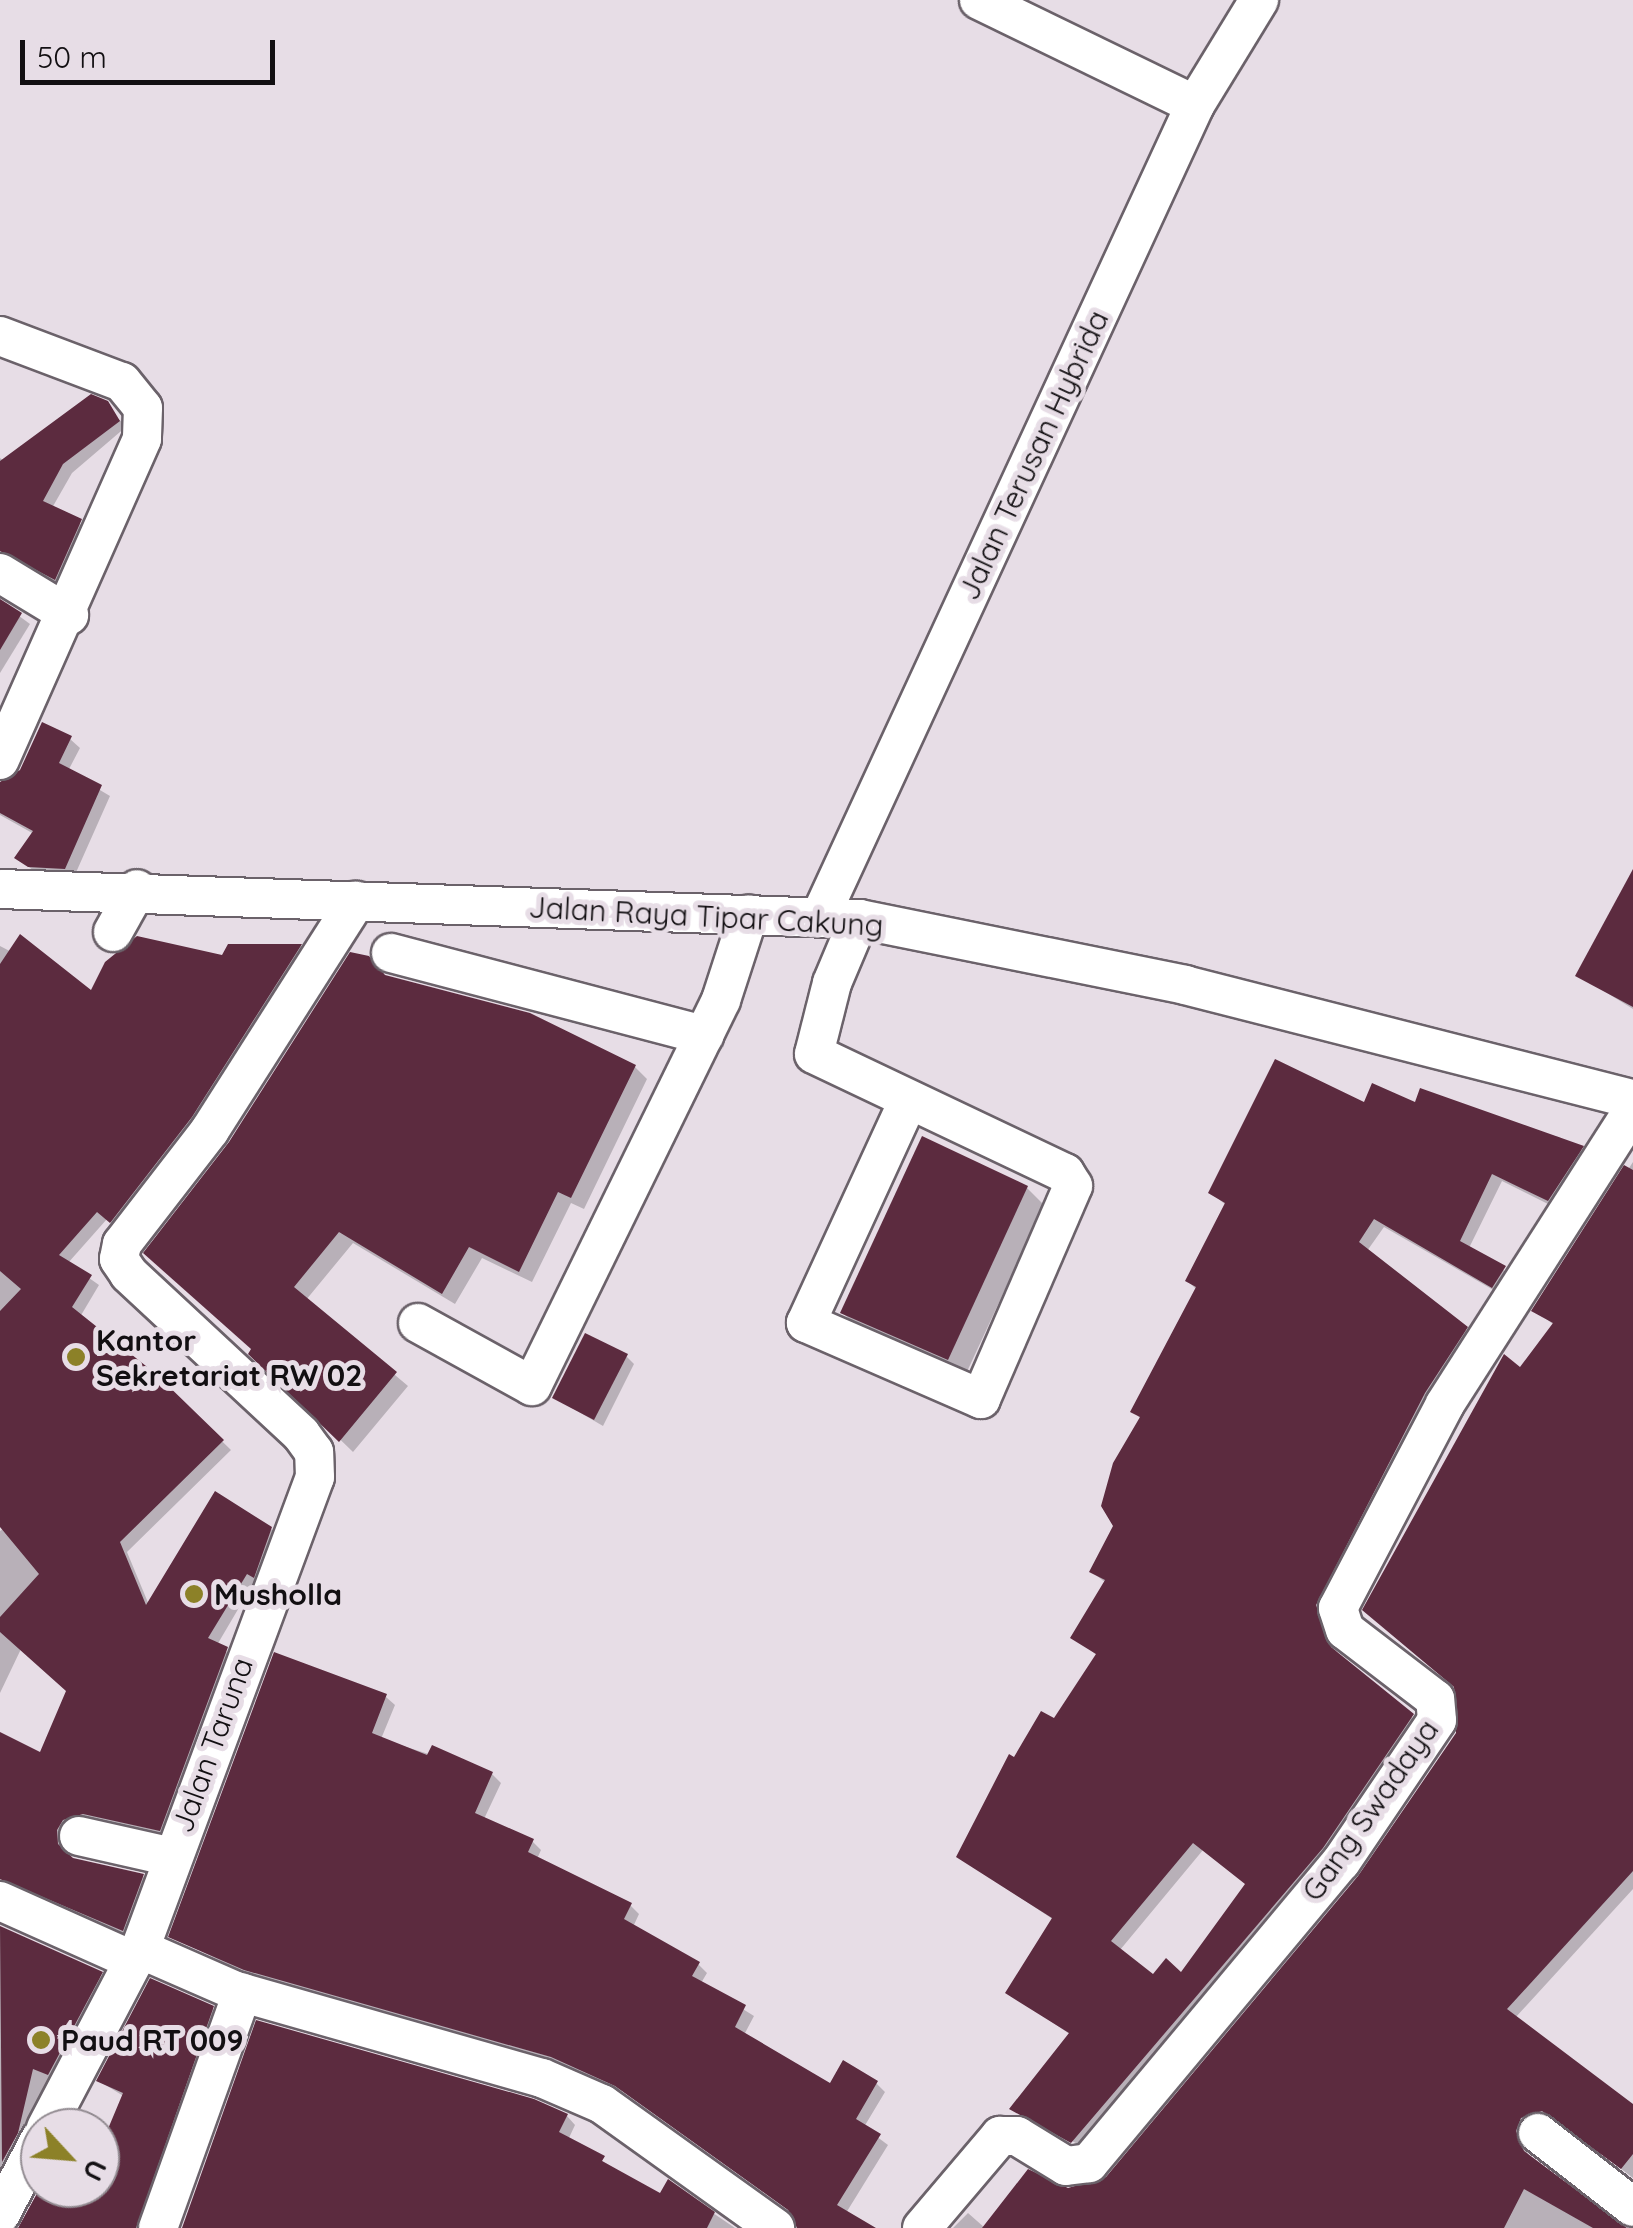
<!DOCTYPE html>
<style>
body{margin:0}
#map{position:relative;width:1633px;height:2228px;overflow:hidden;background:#e7dde6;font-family:Quicksand,sans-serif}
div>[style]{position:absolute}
.shadow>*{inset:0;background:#0003}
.building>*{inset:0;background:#5c2b3f}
.roads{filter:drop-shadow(2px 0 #6b626a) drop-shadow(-2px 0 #6b626a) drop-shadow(0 2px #6b626a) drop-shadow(0 -2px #6b626a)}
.minor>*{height:38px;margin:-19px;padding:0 19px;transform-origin:19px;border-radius:19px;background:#fff}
.dots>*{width:28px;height:28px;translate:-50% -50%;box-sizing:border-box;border:5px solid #e7dde6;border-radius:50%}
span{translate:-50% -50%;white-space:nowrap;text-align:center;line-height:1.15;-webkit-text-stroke:10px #e7dde6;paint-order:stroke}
.street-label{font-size:30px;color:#120f12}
.poi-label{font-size:30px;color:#120f12;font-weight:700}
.left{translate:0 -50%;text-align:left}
.north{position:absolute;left:20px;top:2108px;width:100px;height:100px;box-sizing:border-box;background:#e7dde6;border:2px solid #928b91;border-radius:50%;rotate:116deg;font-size:28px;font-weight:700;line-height:40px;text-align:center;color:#120f12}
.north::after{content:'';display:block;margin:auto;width:35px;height:45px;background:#8c8128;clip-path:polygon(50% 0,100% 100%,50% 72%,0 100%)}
.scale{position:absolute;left:20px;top:40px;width:255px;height:45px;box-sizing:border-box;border:5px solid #120f12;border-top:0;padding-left:12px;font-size:30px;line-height:35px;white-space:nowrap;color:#120f12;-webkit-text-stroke:8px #e7dde6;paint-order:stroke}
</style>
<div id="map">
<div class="shadow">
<div style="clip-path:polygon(91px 397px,127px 426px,72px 473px,52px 508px,90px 530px,64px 587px,13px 559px,0 562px,0 458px,4px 461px)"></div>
<div style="clip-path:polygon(0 602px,30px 624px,0 673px)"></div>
<div style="clip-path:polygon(70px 739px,80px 748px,68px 771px,110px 796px,74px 877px,40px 876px,18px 858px,34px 834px,0 815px,0 782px,16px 780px)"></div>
<div style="clip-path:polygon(1633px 874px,1633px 1009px,1578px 975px)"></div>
<div style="clip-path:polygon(0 946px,91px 993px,224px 958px,230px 947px,301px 946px,309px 954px,120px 1230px,107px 1219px,68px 1263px,99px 1285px,80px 1317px,155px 1376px,231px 1450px,127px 1552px,149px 1605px,271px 1529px,280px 1538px,217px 1645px,235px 1658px,168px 1839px,65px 1840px,72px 1860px,143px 1876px,151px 1885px,132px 1938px,19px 1888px,0 1890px,0 1735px,41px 1755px,69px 1692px,21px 1649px,0 1693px,0 1531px,6px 1527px,0 1520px)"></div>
<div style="clip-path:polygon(386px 978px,635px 1067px,647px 1079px,584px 1209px,571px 1203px,532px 1282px,482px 1258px,455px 1304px,353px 1243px,306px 1300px,408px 1386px,353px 1452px,251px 1353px)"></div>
<div style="clip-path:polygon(evenodd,1365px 1105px,1417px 1105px,1559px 1137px,1591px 1157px,1558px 1209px,1502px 1181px,1469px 1248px,1514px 1277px,1502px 1295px,1384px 1227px,1367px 1251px,1475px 1338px,1324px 1616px,1338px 1656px,1421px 1725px,1332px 1858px,1087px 2149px,1012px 2109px,1071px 2035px,1008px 1992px,1054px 1920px,959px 1857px,1015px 1760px,1055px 1721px,1098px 1656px,1073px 1637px,1106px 1583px,1092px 1572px,1116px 1526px,1141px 1419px,1133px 1411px,1197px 1290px,1188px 1281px,1226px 1205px,1211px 1193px,1365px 1105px,1203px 1850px,1247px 1885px,1182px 1975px,1153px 1977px,1120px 1950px,1203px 1850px)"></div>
<div style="clip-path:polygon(1633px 1162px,1633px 1889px,1515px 2018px,1633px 2107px,1633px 2178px,1562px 2123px,1540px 2120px,1523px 2141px,1530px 2158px,1620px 2228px,953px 2228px,968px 2213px,985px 2228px,1107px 2181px,1360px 1878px,1458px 1733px,1520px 1370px,1554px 1325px,1535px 1310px)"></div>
<div style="clip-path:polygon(1027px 1188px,1044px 1205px,965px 1376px,860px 1330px,843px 1313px)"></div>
<div style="clip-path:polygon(626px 1356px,634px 1364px,603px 1426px,555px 1398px)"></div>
<div style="clip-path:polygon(386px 1697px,395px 1705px,381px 1739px,492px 1774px,501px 1783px,484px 1819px,532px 1841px,541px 1850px,537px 1859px,630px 1905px,639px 1914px,633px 1927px,698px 1964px,707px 1973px,701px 1983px,754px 2016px,744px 2035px,831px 2086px,876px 2083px,885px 2092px,864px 2127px,888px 2145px,846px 2213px,872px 2228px,797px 2228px,795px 2214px,622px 2091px,560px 2064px,255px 1978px,171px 1936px)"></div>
<div style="clip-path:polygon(0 1928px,110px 1982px,0 2191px)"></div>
<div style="clip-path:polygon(212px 2008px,221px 2017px,145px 2228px,21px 2228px,42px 2188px,100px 2188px,100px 2154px,125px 2097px,99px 2081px)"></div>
<div style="clip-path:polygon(567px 2116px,575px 2125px,568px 2140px,661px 2197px,669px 2183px,735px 2228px,185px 2228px)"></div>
</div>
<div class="building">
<div style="clip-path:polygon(91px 394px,108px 401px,120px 421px,63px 464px,43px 501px,82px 519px,55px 580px,0 551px,0 461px)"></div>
<div style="clip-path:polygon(0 599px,22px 613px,0 650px)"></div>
<div style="clip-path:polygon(42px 722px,72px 736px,59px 763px,102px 785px,65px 869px,28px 867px,14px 858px,33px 831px,0 813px,0 782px,20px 770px)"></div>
<div style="clip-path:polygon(1633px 869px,1633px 1007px,1575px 976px)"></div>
<div style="clip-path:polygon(20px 934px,91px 990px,105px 962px,137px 936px,222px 955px,228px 944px,302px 944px,192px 1117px,110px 1223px,97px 1212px,59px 1255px,92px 1275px,72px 1307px,156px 1374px,224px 1440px,120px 1542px,146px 1605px,215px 1491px,272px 1527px,254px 1578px,247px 1574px,208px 1638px,228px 1647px,160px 1831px,83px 1814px,63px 1820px,57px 1830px,58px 1844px,73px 1858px,144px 1874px,123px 1931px,0 1879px,0 1732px,40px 1752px,66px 1691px,0 1632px,0 1617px,39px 1574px,0 1527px,0 1311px,21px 1289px,0 1271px,0 964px)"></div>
<div style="clip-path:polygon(350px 952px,369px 956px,385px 975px,530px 1013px,636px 1065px,571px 1198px,558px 1192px,519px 1272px,469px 1247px,442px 1294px,339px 1232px,294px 1287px,397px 1372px,339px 1442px,248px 1354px,251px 1349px,143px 1253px,229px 1142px)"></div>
<div style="clip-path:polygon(evenodd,1275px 1059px,1364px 1102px,1372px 1083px,1415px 1102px,1420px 1088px,1584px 1146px,1548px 1201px,1492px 1174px,1460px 1241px,1506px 1266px,1492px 1288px,1374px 1219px,1359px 1242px,1468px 1327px,1425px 1393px,1316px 1605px,1331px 1647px,1414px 1714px,1323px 1848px,1071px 2143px,1009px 2109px,1069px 2033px,1005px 1993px,1052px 1918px,956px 1857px,1009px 1754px,1014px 1757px,1041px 1711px,1054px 1718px,1096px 1654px,1070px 1638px,1105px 1580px,1089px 1572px,1113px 1526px,1101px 1506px,1113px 1463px,1140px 1417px,1130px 1412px,1196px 1287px,1185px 1281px,1225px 1203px,1208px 1193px,1275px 1059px,1193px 1843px,1245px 1884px,1181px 1972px,1166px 1958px,1153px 1974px,1111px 1941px,1193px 1843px)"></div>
<div style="clip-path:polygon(922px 1136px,1028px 1186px,948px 1360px,840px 1313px)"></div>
<div style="clip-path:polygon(1624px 1165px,1633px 1170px,1633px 1871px,1507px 2009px,1633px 2104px,1633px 2154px,1621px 2169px,1542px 2111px,1521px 2118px,1516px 2131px,1524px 2151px,1627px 2228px,1593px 2228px,1524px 2189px,1504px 2228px,982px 2228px,1028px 2169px,1068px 2188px,1106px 2177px,1358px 1876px,1456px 1733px,1454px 1687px,1362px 1610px,1504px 1354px,1520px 1367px,1553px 1323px,1531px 1311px)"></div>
<div style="clip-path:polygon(585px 1333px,628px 1354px,594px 1420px,552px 1398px)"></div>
<div style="clip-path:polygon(274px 1652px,387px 1694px,372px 1733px,427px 1755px,432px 1745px,493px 1772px,475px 1813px,534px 1839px,528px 1852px,632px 1903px,624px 1919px,700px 1962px,692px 1976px,746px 2005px,735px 2027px,830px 2083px,843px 2060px,878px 2081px,856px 2119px,881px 2134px,837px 2205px,876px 2228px,797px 2228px,788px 2210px,615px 2086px,551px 2057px,244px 1970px,168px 1937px)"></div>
<div style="clip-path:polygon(0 1926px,103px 1972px,48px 2075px,33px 2069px,18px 2133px,2px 2162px)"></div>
<div style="clip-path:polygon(150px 1978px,214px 2006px,136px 2228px,18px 2228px,40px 2188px,100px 2188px,100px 2148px,123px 2093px,96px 2081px)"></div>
<div style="clip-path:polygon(256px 2020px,534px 2099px,568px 2114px,559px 2132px,605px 2156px,602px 2161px,660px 2193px,668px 2179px,715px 2212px,707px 2228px,182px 2228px)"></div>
</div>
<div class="roads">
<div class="minor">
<div style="left:979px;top:0;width:240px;rotate:25.9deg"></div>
<div style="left:0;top:336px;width:130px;rotate:20.7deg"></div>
<div style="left:122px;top:382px;width:33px;rotate:51deg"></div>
<div style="left:143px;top:408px;width:31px;rotate:92deg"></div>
<div style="left:142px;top:439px;width:351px;rotate:113.9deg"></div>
<div style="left:0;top:573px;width:81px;rotate:31.3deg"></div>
<div style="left:0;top:889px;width:860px;rotate:2deg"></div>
<div style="left:859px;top:919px;width:333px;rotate:11.4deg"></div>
<div style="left:1185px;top:985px;width:462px;rotate:14.3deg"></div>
<div style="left:820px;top:917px;width:894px;rotate:-65.21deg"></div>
<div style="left:1195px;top:105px;width:123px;rotate:-58.6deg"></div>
<div style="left:859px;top:919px;width:69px;rotate:112.9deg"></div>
<div style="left:832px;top:983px;width:73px;rotate:104.2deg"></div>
<div style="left:814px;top:1054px;width:278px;rotate:25.4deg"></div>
<div style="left:1065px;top:1173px;width:15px;rotate:58deg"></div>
<div style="left:1073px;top:1186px;width:232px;rotate:113.4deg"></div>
<div style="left:981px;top:1399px;width:191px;rotate:-156.5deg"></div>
<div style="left:806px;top:1323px;width:244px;rotate:-65.3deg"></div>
<div style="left:113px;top:932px;width:49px;rotate:-60.8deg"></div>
<div style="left:391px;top:953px;width:324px;rotate:14.7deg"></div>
<div style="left:418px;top:1323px;width:130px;rotate:28.9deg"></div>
<div style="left:532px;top:1386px;width:430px;rotate:-63.9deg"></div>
<div style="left:721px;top:1000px;width:90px;rotate:-72deg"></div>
<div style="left:79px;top:1836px;width:95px;rotate:12.7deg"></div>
<div style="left:0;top:1901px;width:147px;rotate:24.1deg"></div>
<div style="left:140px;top:1949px;width:105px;rotate:23.6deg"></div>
<div style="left:236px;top:1991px;width:318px;rotate:15.9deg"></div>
<div style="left:542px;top:2078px;width:65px;rotate:23.4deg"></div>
<div style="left:602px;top:2104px;width:213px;rotate:35.6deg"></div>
<div style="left:46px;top:2128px;width:202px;rotate:-62.3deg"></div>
<div style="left:140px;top:1949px;width:503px;rotate:-69.66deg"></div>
<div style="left:315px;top:1477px;width:25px;rotate:-92deg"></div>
<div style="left:314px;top:1452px;width:22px;rotate:-126deg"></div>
<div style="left:301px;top:1434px;width:235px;rotate:-137.1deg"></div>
<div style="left:129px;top:1274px;width:18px;rotate:-124deg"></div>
<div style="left:119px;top:1259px;width:15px;rotate:-79deg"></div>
<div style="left:122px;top:1244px;width:144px;rotate:-52.3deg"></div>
<div style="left:210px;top:1130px;width:272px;rotate:-57.5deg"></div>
<div style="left:1538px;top:2133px;width:120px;rotate:37.9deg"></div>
<div style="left:0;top:2215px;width:86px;rotate:-62.2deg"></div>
<div style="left:158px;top:2228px;width:250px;rotate:-70.3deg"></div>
<div style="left:922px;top:2228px;width:121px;rotate:-49.7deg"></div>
<div style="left:1000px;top:2136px;width:17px"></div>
<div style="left:1017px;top:2136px;width:57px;rotate:31.5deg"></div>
<div style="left:1066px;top:2166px;width:23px;rotate:-7deg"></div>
<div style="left:1089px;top:2163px;width:393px;rotate:-50.1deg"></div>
<div style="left:1341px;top:1862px;width:171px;rotate:-55.9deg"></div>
<div style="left:1437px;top:1720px;width:21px;rotate:-95deg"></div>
<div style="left:1435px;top:1699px;width:113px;rotate:-142.5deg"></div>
<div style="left:1345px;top:1630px;width:23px;rotate:-108deg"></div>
<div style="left:1338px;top:1608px;width:230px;rotate:-62.3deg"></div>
<div style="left:1445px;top:1404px;width:349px;rotate:-57.4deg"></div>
</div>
</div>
<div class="dots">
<div style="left:76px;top:1357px;background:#8c8128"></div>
<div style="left:194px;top:1594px;background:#8c8128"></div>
<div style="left:41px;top:2040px;background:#8c8128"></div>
</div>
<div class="street-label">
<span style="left:1033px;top:455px;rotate:-65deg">Jalan Terusan Hybrida</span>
<span style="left:706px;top:916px;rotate:3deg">Jalan Raya Tipar Cakung</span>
<span style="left:212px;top:1745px;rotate:-70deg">Jalan Taruna</span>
<span style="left:1370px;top:1810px;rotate:-55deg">Gang Swadaya</span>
</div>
<div class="poi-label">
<span class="left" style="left:96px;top:1357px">Kantor<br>Sekretariat RW 02</span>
<span class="left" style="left:214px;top:1594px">Musholla</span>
<span class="left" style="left:61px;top:2040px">Paud RT 009</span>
</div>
<div class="north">U</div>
<div class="scale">50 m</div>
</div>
